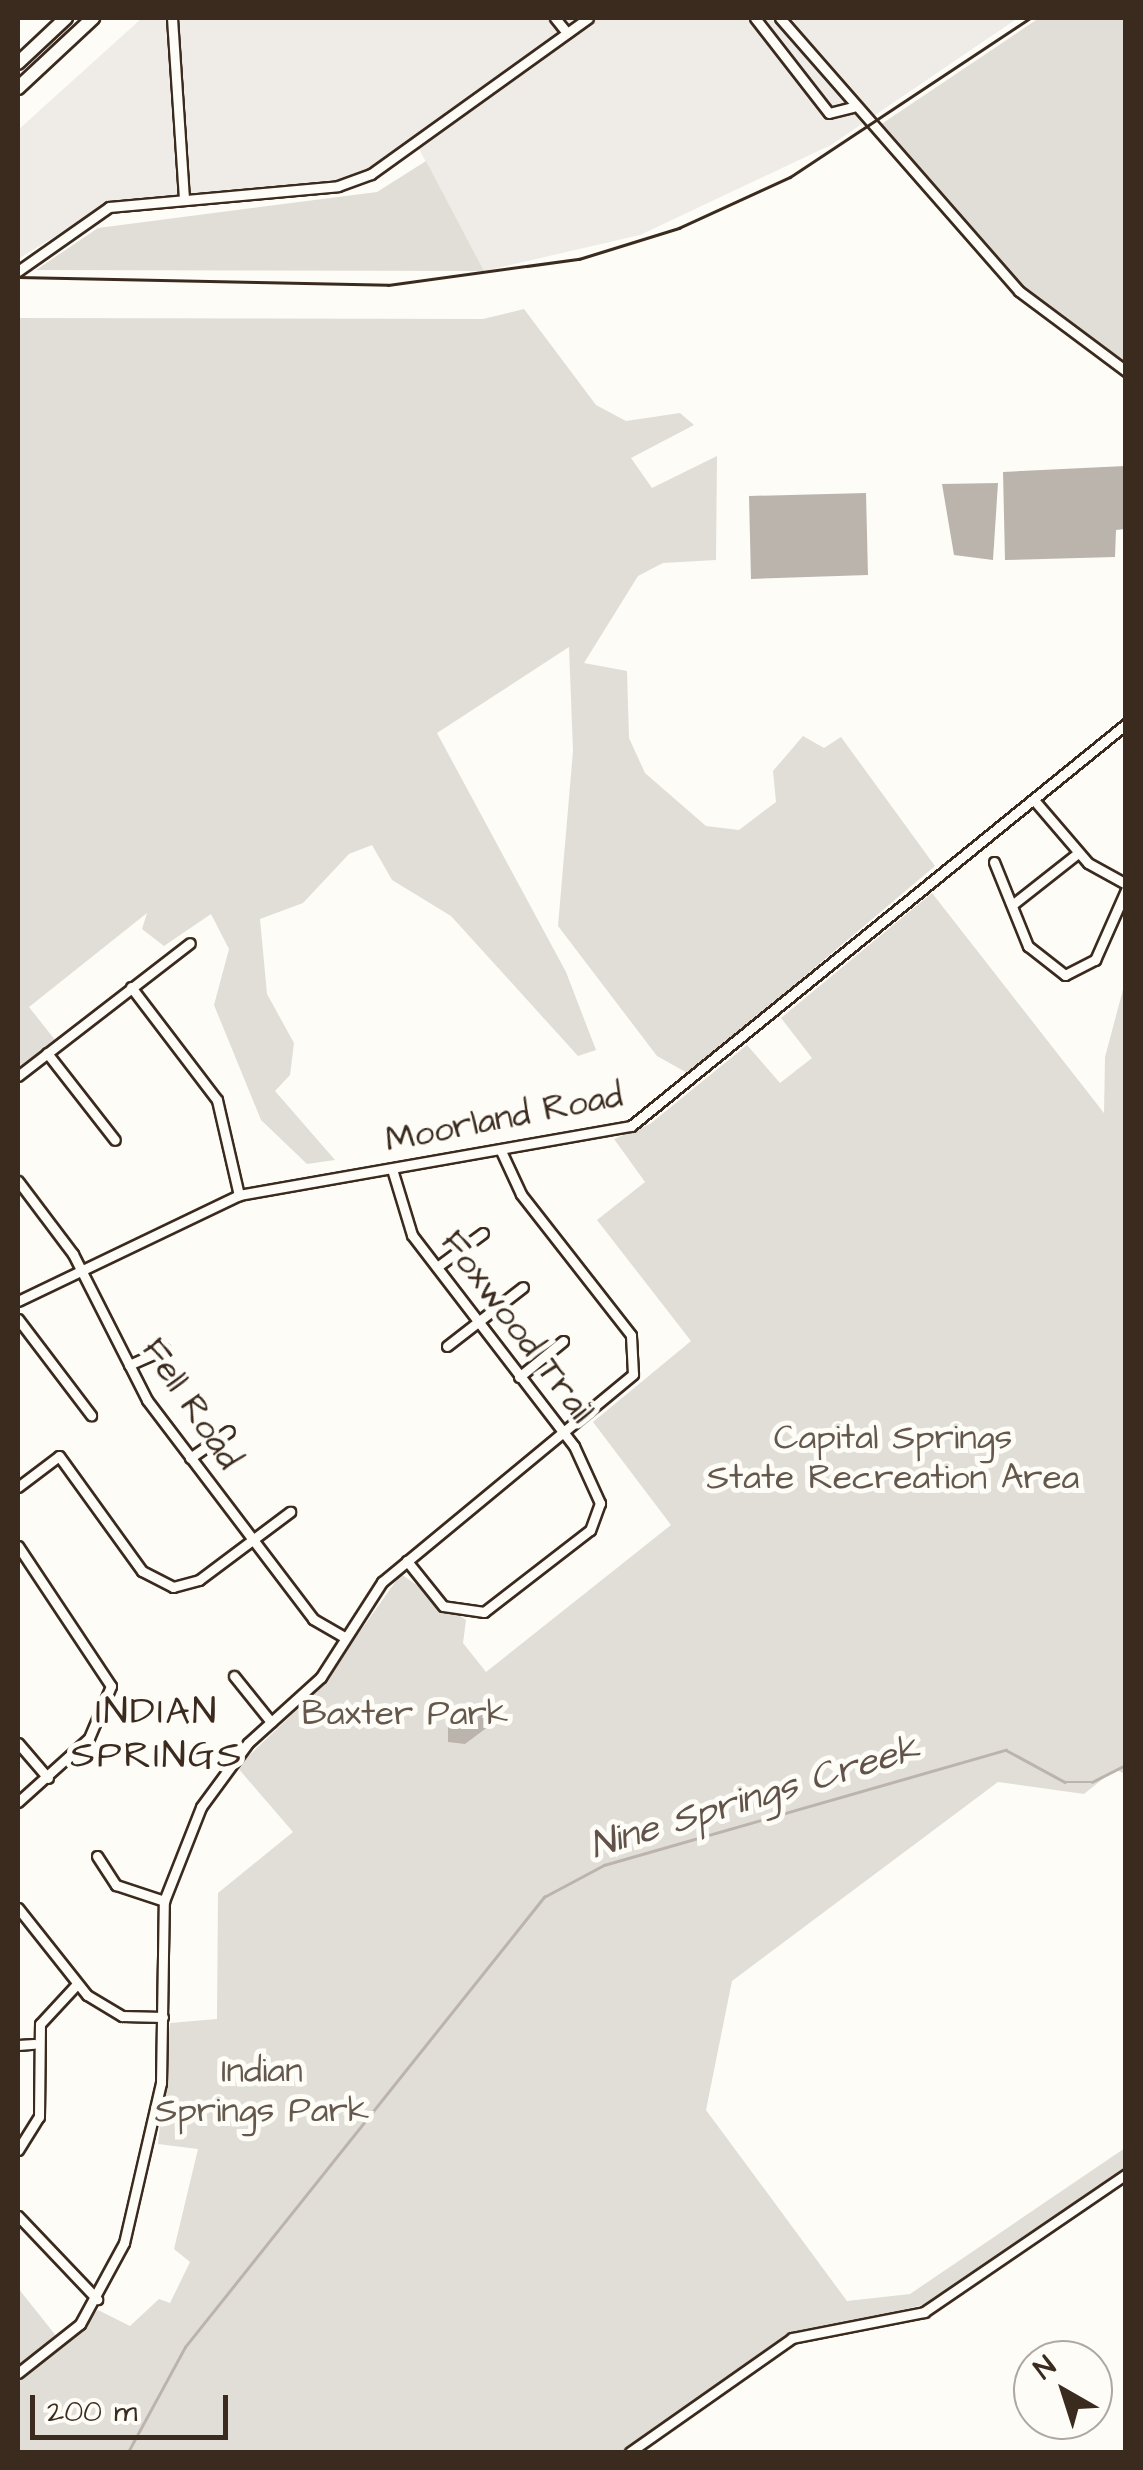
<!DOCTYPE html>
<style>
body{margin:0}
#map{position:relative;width:1143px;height:2470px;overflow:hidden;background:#fdfcf7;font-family:"Architects Daughter",sans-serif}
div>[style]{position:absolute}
.built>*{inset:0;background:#efece7}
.green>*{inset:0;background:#e1ded7}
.water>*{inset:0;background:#bbb4ad}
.stream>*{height:2.5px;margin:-1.25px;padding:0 1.25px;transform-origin:1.25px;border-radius:1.25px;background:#bbb4ad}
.roads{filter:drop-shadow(2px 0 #3b2a1e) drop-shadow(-2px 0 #3b2a1e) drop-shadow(0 2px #3b2a1e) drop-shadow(0 -2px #3b2a1e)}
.minor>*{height:9px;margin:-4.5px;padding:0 4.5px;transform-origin:4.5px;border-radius:4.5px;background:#fdfcf7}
.highway>*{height:12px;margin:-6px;padding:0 6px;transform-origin:6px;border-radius:6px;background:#fdfcf7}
.rail>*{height:2.5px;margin:-1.25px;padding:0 1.25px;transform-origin:1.25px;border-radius:1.25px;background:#3b2a1e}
span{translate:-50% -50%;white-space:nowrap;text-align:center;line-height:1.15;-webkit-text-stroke:10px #fdfcf7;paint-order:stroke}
.street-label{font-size:35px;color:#3b2a1e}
.park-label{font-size:35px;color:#64574c}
.neighbourhood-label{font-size:38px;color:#3b2a1e;letter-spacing:2.5px}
.water-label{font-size:38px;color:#615349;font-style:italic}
.frame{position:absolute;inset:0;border:20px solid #3b2a1e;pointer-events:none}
.north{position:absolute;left:1013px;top:2340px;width:100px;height:100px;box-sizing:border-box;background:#fdfcf7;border:2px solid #afa8a0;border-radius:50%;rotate:321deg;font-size:28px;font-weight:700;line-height:40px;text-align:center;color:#3b2a1e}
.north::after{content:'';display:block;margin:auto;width:35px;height:45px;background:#3b2a1e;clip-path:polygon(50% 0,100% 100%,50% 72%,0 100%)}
.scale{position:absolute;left:30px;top:2395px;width:198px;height:45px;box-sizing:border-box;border:5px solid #3b2a1e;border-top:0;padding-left:12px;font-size:30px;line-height:35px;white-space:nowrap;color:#3b2a1e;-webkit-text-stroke:8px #fdfcf7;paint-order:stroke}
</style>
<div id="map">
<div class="built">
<div style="clip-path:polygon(142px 18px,1018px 18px,831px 145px,640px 235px,484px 271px,418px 147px,348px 183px,94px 213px,18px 259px,18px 130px)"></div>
</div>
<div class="green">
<div style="clip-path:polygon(1039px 18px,1125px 18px,1125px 365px,1032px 298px,877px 127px)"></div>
<div style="clip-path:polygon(426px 161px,484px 271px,36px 270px,98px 228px,377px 192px)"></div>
<div style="clip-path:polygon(524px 309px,596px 405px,626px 421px,680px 413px,694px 425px,631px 458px,652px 488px,717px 456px,716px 560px,663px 563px,638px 576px,584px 663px,627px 671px,629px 738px,645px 773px,706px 826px,739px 830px,776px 802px,773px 771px,803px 736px,824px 748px,841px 737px,935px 866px,689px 1074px,657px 1056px,558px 926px,573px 751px,569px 647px,437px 733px,566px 972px,596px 1050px,578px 1056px,451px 916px,392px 880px,372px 845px,349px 854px,303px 903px,260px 919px,267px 994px,294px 1043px,290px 1075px,275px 1091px,335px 1160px,307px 1164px,261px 1120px,214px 1005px,229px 949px,211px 914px,164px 946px,142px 929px,147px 913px,29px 1007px,55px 1040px,18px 1070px,18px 318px,483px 319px)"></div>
<div style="clip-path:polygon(932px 893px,1104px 1113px,1105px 1057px,1125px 982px,1125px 1774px,1115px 1769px,1084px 1794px,998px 1782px,732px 1981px,706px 2110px,847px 2301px,910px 2294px,1125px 2148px,1125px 2168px,927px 2304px,808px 2332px,630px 2452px,18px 2452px,18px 2379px,98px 2310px,130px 2326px,159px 2299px,170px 2303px,190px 2262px,174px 2249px,198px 2149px,158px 2144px,170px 2023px,217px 2019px,218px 1893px,293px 1832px,237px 1767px,318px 1690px,401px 1574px,466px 1620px,463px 1643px,486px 1672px,671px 1525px,593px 1422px,691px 1341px,597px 1220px,645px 1182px,614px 1139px,650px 1124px,747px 1045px,780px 1083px,812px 1058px,781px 1018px)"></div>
<div style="clip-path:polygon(18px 2288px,57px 2337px,18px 2367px)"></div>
</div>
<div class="water">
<div style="clip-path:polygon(1125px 466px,1125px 529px,1116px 530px,1115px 557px,1005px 560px,1003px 472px)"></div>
<div style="clip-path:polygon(998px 483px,993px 560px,954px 555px,942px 484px)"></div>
<div style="clip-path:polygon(866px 493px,868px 575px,751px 579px,749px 496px)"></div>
<div style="clip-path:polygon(490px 1702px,500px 1711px,493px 1723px,465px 1744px,448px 1742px,448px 1725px)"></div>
</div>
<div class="stream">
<div style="left:128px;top:2452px;width:119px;rotate:-61.5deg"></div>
<div style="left:185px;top:2347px;width:576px;rotate:-51.42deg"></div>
<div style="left:544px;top:1897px;width:68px;rotate:-28.1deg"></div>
<div style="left:604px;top:1865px;width:418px;rotate:-16deg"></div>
<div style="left:1006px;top:1750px;width:67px;rotate:28.5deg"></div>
<div style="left:1065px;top:1782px;width:27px"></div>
<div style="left:1092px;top:1782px;width:38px;rotate:-27deg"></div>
</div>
<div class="roads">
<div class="minor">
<div style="left:172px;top:18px;width:179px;rotate:86.2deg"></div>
<div style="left:555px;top:18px;width:19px;rotate:51deg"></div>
<div style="left:755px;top:18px;width:120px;rotate:52.1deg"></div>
<div style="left:829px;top:113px;width:25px;rotate:-14deg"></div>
<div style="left:780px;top:18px;width:363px;rotate:48.8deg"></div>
<div style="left:1019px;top:291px;width:134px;rotate:36.8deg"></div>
<div style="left:18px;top:271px;width:111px;rotate:-35.1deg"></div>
<div style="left:109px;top:207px;width:230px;rotate:-5.2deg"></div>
<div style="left:338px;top:186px;width:35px;rotate:-20deg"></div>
<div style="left:371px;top:174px;width:267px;rotate:-35.7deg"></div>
<div style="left:1034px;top:800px;width:83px;rotate:49.4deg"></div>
<div style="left:1088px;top:863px;width:43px;rotate:28.9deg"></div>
<div style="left:994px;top:862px;width:91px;rotate:68deg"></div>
<div style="left:1028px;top:946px;width:47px;rotate:38.1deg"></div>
<div style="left:1065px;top:975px;width:34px;rotate:-27deg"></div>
<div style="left:1095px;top:960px;width:77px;rotate:-66.1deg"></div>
<div style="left:1012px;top:905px;width:84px;rotate:-38.2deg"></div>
<div style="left:131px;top:987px;width:142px;rotate:52.7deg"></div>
<div style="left:217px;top:1100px;width:98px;rotate:77deg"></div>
<div style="left:47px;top:1053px;width:110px;rotate:52deg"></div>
<div style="left:18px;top:1076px;width:217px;rotate:-37.7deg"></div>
<div style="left:392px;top:1169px;width:69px;rotate:73.1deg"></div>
<div style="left:412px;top:1235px;width:266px;rotate:52.5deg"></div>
<div style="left:574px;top:1446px;width:63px;rotate:65.5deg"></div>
<div style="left:600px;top:1503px;width:29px;rotate:110deg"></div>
<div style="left:590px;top:1530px;width:134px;rotate:142.3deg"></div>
<div style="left:484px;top:1612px;width:41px;rotate:-171.7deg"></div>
<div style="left:443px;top:1606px;width:58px;rotate:-128.7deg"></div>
<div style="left:18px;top:1181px;width:91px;rotate:53deg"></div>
<div style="left:73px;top:1254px;width:164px;rotate:63.1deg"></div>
<div style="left:147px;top:1400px;width:275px;rotate:52.8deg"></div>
<div style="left:313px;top:1619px;width:36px;rotate:30deg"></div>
<div style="left:437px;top:1267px;width:57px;rotate:-36.5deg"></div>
<div style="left:18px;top:1301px;width:245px;rotate:-25.6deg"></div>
<div style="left:239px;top:1195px;width:398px;rotate:-10deg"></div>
<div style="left:631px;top:1126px;width:638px;rotate:-39.08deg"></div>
<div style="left:18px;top:1319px;width:121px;rotate:52.8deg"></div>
<div style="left:447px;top:1346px;width:96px;rotate:-37.8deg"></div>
<div style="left:129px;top:1365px;width:39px;rotate:-24deg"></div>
<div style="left:519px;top:1377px;width:57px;rotate:-39.3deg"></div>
<div style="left:190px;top:1458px;width:47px;rotate:-34.7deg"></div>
<div style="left:18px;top:1487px;width:51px;rotate:-37.1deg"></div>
<div style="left:59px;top:1456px;width:142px;rotate:54.2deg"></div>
<div style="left:142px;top:1571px;width:35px;rotate:27deg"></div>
<div style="left:173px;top:1587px;width:27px;rotate:-15deg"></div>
<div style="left:199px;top:1580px;width:114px;rotate:-36.8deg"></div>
<div style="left:18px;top:1546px;width:168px;rotate:56.4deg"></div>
<div style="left:111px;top:1686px;width:56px;rotate:112.9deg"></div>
<div style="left:89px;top:1738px;width:96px;rotate:138deg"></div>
<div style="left:234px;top:1676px;width:59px;rotate:51.2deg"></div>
<div style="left:18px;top:1743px;width:46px;rotate:49.4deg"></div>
<div style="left:97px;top:1856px;width:35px;rotate:57deg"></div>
<div style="left:116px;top:1885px;width:51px;rotate:18.4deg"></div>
<div style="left:18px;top:1908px;width:111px;rotate:51.6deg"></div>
<div style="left:87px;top:1995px;width:41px;rotate:31deg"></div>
<div style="left:122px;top:2016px;width:41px;rotate:1.4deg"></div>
<div style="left:18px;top:2045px;width:16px;rotate:-4deg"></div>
<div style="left:18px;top:2150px;width:39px;rotate:-58deg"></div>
<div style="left:39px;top:2117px;width:93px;rotate:-89.4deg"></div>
<div style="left:40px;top:2024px;width:54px;rotate:-47.2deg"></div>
<div style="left:18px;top:2216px;width:115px;rotate:46.4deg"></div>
<div style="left:18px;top:2373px;width:79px;rotate:-38.3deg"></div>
<div style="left:80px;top:2324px;width:92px;rotate:-61.5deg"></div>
<div style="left:124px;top:2243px;width:164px;rotate:-77deg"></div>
<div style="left:161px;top:2083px;width:182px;rotate:-89.1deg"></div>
<div style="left:164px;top:1901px;width:101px;rotate:-68.5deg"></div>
<div style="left:201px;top:1807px;width:79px;rotate:-53.7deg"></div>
<div style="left:248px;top:1743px;width:98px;rotate:-42.1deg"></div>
<div style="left:321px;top:1677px;width:113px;rotate:-57.3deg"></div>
<div style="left:382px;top:1582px;width:326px;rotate:-39.6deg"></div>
<div style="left:633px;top:1374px;width:39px;rotate:-93deg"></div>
<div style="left:631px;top:1335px;width:179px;rotate:-128deg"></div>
<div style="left:521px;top:1194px;width:47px;rotate:-114.9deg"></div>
<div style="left:630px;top:2452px;width:198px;rotate:-35.1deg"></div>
<div style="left:792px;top:2338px;width:135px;rotate:-11.1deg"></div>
<div style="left:924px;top:2312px;width:245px;rotate:-34.3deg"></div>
</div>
<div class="highway">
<div style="left:18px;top:63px;width:66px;rotate:-43.2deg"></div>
<div style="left:18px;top:88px;width:103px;rotate:-43deg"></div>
</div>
</div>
<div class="rail">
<div style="left:18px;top:277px;width:370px;rotate:1.2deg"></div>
<div style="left:388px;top:285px;width:193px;rotate:-7.8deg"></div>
<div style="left:579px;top:259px;width:105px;rotate:-17.2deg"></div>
<div style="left:679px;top:228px;width:122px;rotate:-24.7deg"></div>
<div style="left:790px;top:177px;width:288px;rotate:-33.5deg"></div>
</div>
<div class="street-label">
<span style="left:504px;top:1118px;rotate:-11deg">Moorland Road</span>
<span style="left:517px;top:1327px;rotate:53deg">Foxwood Trail</span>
<span style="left:191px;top:1404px;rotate:56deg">Fell Road</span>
</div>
<div class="park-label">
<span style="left:893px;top:1458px">Capital Springs<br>State Recreation Area</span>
<span style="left:405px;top:1714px">Baxter Park</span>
<span style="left:262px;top:2091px">Indian<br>Springs Park</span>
</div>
<div class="neighbourhood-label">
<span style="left:157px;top:1735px">INDIAN<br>SPRINGS</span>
</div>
<div class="water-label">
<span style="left:755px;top:1798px;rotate:-17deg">Nine Springs Creek</span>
</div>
<div class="frame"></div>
<div class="north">N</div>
<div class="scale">200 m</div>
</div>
